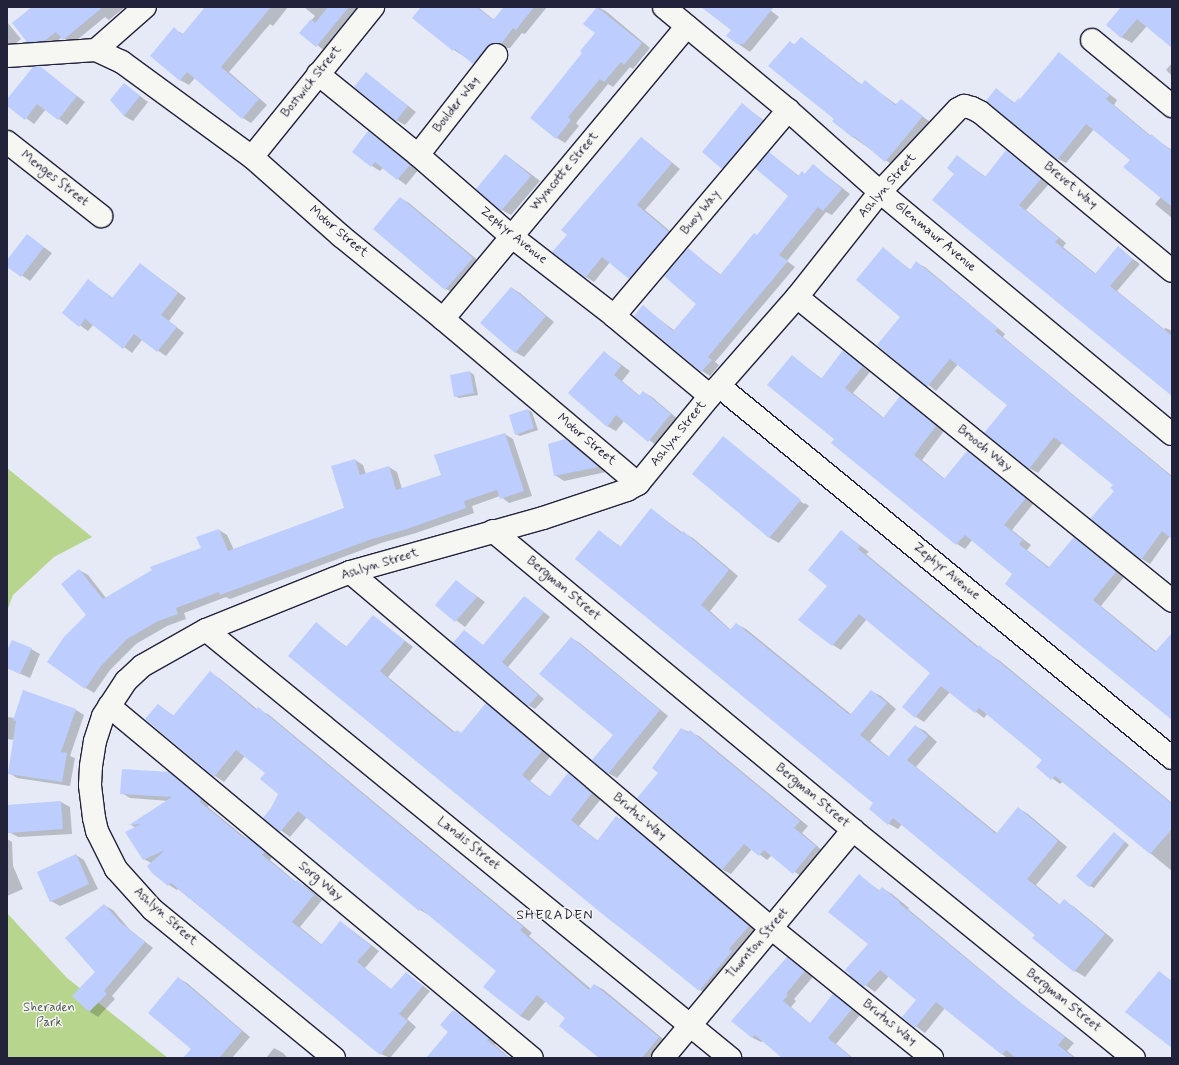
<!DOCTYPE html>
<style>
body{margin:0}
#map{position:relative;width:1179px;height:1065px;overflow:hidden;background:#e5eaf6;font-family:Mynerve,sans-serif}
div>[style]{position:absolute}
.green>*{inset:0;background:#b8d58d}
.shadow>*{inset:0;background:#0003}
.building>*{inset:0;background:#bccdfe}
.roads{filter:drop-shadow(1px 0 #22223b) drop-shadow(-1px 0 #22223b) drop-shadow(0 1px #22223b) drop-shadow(0 -1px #22223b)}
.minor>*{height:22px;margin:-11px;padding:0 11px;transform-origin:11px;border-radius:11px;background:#f6f6f2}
span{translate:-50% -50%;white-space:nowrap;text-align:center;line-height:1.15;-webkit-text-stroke:3px #f6f6f2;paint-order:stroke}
.street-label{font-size:13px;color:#22223b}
.park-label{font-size:13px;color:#4f5854}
.neighbourhood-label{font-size:14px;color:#22223b;letter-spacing:1px}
.frame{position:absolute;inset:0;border:8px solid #22223b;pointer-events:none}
</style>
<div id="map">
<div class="green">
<div style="clip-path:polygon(7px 468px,92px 537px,54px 557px,13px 595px,7px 611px)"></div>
<div style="clip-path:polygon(7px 913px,67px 978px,168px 1058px,7px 1058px)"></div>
</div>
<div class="shadow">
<div style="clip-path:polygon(32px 7px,125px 7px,109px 20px,105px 17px,72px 44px,62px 37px,53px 45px,37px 46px,28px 41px,13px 23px)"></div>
<div style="clip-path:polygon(207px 7px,288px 7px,273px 26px,270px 24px,229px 72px,267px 105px,251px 123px,243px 118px,195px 78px,189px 85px,180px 80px,174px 29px,183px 34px)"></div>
<div style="clip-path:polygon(304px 7px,362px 7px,325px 51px,301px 33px,315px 16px)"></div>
<div style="clip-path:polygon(423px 7px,478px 7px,494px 20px,505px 7px,547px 7px,525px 34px,522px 33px,510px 48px,501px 48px,482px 68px,454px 50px)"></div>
<div style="clip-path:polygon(598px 7px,607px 12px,650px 48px,633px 69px,630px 67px,613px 87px,608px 84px,576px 123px,579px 126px,565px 143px,557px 138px,583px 53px,596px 33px,585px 23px)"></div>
<div style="clip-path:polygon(703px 7px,766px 7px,779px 17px,750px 52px,727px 36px,732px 30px)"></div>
<div style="clip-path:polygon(1122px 7px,1154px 7px,1172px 22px,1172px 47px,1147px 26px,1132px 43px,1121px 37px)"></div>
<div style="clip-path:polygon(7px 22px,21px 39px,7px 51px)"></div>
<div style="clip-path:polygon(802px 38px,862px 85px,865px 82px,897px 105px,901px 100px,930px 122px,894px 166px,853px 137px,835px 119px,790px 42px,795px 45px)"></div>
<div style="clip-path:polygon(1059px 54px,1117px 100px,1114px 105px,1151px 136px,1172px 150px,1172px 218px,1155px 204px,1161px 197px,1131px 160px,1094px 129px,1066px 163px,1058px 159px,997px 90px,1015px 103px,1021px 100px)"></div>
<div style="clip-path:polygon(1172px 63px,1172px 76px,1166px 70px)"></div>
<div style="clip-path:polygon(39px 67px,85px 102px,67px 125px,46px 109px,34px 124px,7px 104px,7px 101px)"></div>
<div style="clip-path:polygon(367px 74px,416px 112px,405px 125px,396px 120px)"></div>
<div style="clip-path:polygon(124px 84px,148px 102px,133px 121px,124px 116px)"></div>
<div style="clip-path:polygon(743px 105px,771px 126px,732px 173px,723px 168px)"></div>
<div style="clip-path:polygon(369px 132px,418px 170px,406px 185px,383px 168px,380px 171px,372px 166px)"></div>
<div style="clip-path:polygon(642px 138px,680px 169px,645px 210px,677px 237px,638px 283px,610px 262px,594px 282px,586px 277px,568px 234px)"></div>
<div style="clip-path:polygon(1006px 151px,1049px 184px,1026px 210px,1066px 243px,1063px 247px,1096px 274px,1118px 248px,1140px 264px,1117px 291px,1164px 329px,1166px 328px,1172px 331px,1172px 394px,955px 174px,958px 157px,986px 177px)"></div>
<div style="clip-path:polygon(769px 153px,799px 176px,805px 174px,813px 165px,850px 194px,832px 215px,826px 212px,787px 261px,795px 267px,715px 362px,719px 365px,710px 376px,702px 371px,635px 316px,643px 307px,675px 331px,697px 304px,688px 249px,721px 275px,757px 236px,789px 196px)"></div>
<div style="clip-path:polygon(506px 155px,540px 181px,511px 215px,502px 210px,478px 189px)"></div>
<div style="clip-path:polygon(400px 198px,409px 203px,481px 263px,455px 294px,446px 289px,374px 229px)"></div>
<div style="clip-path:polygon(28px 236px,52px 253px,30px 281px,7px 265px,7px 262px)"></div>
<div style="clip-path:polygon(883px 249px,911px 270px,916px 263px,925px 267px,1005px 334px,1003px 337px,1172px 476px,1172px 537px,1170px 536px,1150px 564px,1142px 559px,1114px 485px,1062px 443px,1038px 473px,1029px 468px,1008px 405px,958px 364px,936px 391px,879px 345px,902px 317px)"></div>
<div style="clip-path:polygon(140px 264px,186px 298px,169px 321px,184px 333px,166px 356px,142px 340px,132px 353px,94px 324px,88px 331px,63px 313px,89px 281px,113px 298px)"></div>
<div style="clip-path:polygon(512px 288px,520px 293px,554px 322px,524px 357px,515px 352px)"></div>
<div style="clip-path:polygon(604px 352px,630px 371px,622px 381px,640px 396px,643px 392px,652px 397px,679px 420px,657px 446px,624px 421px,616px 431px,607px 426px)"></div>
<div style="clip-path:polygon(843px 352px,870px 372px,853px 393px,884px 418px,900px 398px,944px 431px,922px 460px,946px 480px,967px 452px,1033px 504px,1012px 530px,1031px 545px,1027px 550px,1050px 568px,1074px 539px,1124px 577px,1101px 606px,1157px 652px,1172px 635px,1172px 719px,1014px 574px,972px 540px,965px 549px,957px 544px,832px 443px,836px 439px,792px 356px,822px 379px)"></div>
<div style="clip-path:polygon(470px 372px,474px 375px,478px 395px,459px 398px,455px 396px)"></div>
<div style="clip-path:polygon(528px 410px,532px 412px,538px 430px,520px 436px,516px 434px)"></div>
<div style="clip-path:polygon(505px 434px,513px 439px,532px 496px,509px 503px,500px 496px,472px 506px,474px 513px,416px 533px,381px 543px,230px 599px,226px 597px,184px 613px,186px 619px,167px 626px,136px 644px,110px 670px,94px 693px,86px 688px,87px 615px,79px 570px,88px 575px,106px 598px,202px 549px,219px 530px,227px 535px,234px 550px,345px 508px,355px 460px,363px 465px,366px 474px,389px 467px,397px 472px,402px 489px,442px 476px)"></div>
<div style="clip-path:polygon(723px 438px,804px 504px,805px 503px,809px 506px,779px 543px,770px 538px,693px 474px)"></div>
<div style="clip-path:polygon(565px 440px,574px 445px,606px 472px,564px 481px,555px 475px)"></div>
<div style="clip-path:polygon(651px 509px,683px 533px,693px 538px,738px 576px,710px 611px,731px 630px,736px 624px,746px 629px,852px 715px,871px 691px,881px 696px,896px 709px,870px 741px,889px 757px,915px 726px,925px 731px,937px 742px,916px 767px,998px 834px,1018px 808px,1028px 814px,1067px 847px,1036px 885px,1060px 905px,1064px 901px,1073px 906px,1114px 940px,1085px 977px,1075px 971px,1034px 938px,1036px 935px,902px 824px,898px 829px,889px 824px,875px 803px,599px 531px,621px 547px)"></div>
<div style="clip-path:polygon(841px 531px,869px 552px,866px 554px,979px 647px,1000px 661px,1172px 803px,1172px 871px,1063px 781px,1060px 784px,1037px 767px,1044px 760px,988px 713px,984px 718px,950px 692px,924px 722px,916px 717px,932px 673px,867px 619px,841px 650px,833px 645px,829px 586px)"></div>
<div style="clip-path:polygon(456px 581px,485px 602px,465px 627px,436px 605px)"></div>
<div style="clip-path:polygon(525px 597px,550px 617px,508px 667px,544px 699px,535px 709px,528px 705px,464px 631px,484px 646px)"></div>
<div style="clip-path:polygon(373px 616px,413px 647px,388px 677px,456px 733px,462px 734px,486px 705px,495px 710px,550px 757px,530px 781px,550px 797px,568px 774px,601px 799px,579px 826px,598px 841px,621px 819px,630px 824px,757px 931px,709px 995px,700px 990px,642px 943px,316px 624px,347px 647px)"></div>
<div style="clip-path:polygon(571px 638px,580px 643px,668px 716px,617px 778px,608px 773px,614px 735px)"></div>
<div style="clip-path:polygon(31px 649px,40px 654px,30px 678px,7px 668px,7px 653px)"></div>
<div style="clip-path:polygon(210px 673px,219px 678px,258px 710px,268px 714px,532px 933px,529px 936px,591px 989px,595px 985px,604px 990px,668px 1043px,655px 1058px,600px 1058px,566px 1018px,546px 1001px,529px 1021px,520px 1016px,498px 970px,429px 915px,420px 910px,307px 817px,290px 837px,264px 818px,272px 808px,279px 794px,266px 773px,245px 756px,224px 782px,215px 776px,146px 719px,158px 705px,174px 716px)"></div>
<div style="clip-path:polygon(24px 692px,76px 710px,84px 715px,70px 756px,75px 758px,70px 786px,17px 778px,9px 773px,14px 740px,7px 739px,7px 717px,15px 718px)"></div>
<div style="clip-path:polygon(682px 729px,699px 736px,808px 826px,802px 833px,823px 851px,802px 877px,772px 855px,767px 860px,752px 849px,731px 874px,723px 870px,638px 798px,659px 773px)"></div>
<div style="clip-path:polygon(169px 773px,207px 803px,209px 805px,208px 807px,247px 839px,256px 843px,272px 857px,270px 860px,296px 882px,305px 886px,322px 900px,300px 927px,322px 945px,341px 922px,379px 951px,365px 968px,392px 990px,406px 973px,430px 991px,407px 1019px,416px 1027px,390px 1058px,381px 1054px,178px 889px,177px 890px,169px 885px,153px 872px,151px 863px,144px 859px,136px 828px,131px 825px,169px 801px,130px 798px,122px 793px)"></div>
<div style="clip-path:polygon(61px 802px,70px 807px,72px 834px,18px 837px,9px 832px)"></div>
<div style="clip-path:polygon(1118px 836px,1129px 845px,1094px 888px,1090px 886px)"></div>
<div style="clip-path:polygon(7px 839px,12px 842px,13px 866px,23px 889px,7px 896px)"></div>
<div style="clip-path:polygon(76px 855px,84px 860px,98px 889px,60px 906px,51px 901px)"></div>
<div style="clip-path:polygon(859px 876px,880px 891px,882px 888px,892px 894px,909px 908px,908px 909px,1022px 1004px,1074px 1043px,1067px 1051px,1076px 1058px,1007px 1058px,945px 1008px,925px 1033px,903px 1017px,917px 1000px,889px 976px,875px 992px,851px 975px,869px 944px)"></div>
<div style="clip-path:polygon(104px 905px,113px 910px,129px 929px,153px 948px,112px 996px,115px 999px,98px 1017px,90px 1012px,74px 996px,97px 972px)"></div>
<div style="clip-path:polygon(787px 958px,813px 977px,794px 999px,796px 1001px,791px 1007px,811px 1024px,834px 996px,860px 1015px,836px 1044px,853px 1058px,784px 1058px,763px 1041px,761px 1042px,753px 1038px,733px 1021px)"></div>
<div style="clip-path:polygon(178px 978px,187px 983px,250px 1037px,232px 1058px,185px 1058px,192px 1049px)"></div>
<div style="clip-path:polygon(454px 1011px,496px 1043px,495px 1045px,510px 1058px,428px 1058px,449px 1031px)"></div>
<div style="clip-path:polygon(274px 1048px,283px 1053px,288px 1058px,266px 1058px)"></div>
</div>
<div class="building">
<div style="clip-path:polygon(32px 7px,103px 7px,63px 40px,56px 32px,44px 41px,27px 42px,12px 23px)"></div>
<div style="clip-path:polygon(205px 7px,271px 7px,221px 67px,259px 99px,242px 119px,187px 72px,180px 81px,150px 56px,174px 27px,182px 35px)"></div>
<div style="clip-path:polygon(328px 7px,349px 7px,316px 47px,299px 33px,311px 19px,315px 23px)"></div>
<div style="clip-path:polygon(421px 7px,477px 7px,493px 20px,504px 7px,534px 7px,516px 30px,513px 28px,501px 44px,492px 43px,486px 47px,473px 64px,455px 49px,453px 51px,412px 18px)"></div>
<div style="clip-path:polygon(597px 7px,642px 43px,624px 65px,621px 62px,604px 82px,600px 79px,568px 117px,571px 120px,556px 139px,530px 118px,582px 53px,580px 51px,595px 33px,583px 24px)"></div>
<div style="clip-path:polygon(701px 7px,774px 7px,744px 44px,737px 44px,726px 36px,731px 30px)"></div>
<div style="clip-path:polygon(1121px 7px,1172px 7px,1172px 48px,1137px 19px,1121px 38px,1106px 25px)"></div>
<div style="clip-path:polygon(801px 37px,861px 85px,865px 80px,895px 105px,901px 99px,923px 116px,885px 162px,854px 136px,853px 138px,832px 121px,834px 119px,768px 66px,790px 41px,794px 45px)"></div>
<div style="clip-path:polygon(1059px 52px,1110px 95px,1106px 99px,1150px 136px,1151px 134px,1172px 151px,1172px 207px,1123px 167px,1130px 160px,1086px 124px,1057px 160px,986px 101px,996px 88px,1014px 103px,1019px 98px,1020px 99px)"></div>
<div style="clip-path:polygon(40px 66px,77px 96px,58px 120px,37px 104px,25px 120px,7px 106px,7px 99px,33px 67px)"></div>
<div style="clip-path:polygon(366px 72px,408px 106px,396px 121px,354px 87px)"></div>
<div style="clip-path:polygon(124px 83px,140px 96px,124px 116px,110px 100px)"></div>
<div style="clip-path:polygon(742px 103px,763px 121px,722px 169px,702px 152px)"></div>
<div style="clip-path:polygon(368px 131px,410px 165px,397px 180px,375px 162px,371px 167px,352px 152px)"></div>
<div style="clip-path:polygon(641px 137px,672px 163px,637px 205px,669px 232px,629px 279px,602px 257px,585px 278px,552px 252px,567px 235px,561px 230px)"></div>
<div style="clip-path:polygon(1006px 150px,1041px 179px,1019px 205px,1059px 238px,1055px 242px,1095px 274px,1118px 246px,1133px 259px,1110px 286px,1172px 336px,1172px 396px,932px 200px,954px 174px,947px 168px,957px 155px,985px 177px)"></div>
<div style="clip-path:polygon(769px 152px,798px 176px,802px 171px,805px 174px,813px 164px,842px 189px,823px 211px,818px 207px,779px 255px,788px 261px,708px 357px,712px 360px,701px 372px,634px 316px,643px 305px,673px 331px,696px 304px,664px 276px,688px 248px,720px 275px,754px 233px,757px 235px,788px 196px,755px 168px)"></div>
<div style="clip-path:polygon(505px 154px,531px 176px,501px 211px,476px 189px)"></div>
<div style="clip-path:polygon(400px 197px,473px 258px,445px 290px,373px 229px)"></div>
<div style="clip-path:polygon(27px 234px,44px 247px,21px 277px,7px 267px,7px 260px)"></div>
<div style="clip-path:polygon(883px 247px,910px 270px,916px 261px,998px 328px,995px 331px,1172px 477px,1172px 539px,1162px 531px,1141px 560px,1090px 519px,1114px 491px,1110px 488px,1113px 485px,1054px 437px,1029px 469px,984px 433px,1007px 405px,998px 398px,950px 359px,927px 387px,877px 345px,900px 317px,856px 280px)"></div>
<div style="clip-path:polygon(140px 263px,178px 293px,161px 315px,177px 327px,157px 352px,134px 334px,123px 349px,85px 319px,79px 327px,62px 313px,88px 279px,112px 298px)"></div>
<div style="clip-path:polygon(511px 287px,546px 316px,515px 353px,480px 323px)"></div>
<div style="clip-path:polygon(843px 350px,863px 366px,845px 388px,883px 418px,900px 396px,936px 426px,914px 455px,944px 479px,967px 451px,1026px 498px,1004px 525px,1023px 540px,1019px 544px,1048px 568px,1074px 537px,1116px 572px,1093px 600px,1155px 652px,1172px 633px,1172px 720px,1005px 584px,1012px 574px,965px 535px,956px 545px,831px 443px,834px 439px,767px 385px,792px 355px,821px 379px)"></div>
<div style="clip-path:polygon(604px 351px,621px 366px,614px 375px,639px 396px,643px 391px,671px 414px,648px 442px,616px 415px,607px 427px,568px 393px)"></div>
<div style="clip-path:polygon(470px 371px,474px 393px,454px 397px,450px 375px)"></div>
<div style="clip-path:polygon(528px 409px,534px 428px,515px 435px,509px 415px)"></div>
<div style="clip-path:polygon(505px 433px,524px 491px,500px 499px,497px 490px,464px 501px,466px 508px,407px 529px,372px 539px,220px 595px,219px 592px,176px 608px,178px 614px,158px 621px,127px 639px,101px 666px,85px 689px,47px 662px,64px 637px,86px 615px,61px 584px,79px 569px,103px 599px,152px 570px,150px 567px,201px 548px,196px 537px,219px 529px,228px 551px,344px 508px,331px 466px,355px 459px,360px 475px,389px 466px,396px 490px,441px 475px,434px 455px)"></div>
<div style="clip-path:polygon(723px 436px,801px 500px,769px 538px,692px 474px)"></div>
<div style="clip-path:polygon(565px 439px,583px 454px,599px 467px,554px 476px,548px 444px)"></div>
<div style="clip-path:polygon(651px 508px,681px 533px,683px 531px,729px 570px,701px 605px,730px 630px,736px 623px,850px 715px,871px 690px,887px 703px,860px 735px,888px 757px,915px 725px,928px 736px,907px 760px,996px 834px,1018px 807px,1058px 841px,1027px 879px,1059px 905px,1064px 899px,1105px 934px,1074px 972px,1032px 938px,1035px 935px,893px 818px,888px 825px,869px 809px,873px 803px,575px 559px,599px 530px,620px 547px)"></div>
<div style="clip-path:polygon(841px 530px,860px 546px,858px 549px,977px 647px,979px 645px,991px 655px,1172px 804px,1172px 829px,1150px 854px,1055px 776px,1051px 780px,1036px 767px,1042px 760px,979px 708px,975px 713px,941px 686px,915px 718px,902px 707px,930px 673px,859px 614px,832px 646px,798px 620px,827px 586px,808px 570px)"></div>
<div style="clip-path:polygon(456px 580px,477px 597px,455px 622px,435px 605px)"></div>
<div style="clip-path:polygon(524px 596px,544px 612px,502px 662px,538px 695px,528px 706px,453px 643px,464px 630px,483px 645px)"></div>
<div style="clip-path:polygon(373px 615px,405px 641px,380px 671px,403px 691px,454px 733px,457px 730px,461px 733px,486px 703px,542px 751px,522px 775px,549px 797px,568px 773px,592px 793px,571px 820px,597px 841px,616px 816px,620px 819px,621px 817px,749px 926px,729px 949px,732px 951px,699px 991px,641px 944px,606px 917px,288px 656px,316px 622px,346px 647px)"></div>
<div style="clip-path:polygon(571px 637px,660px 710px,608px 774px,592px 760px,613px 735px,539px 674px)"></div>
<div style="clip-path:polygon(12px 640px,32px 648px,20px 674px,7px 668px,7px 650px)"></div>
<div style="clip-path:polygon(210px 671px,256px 710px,258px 707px,523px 927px,520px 930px,589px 990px,594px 984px,659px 1037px,642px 1058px,599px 1058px,559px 1026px,565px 1018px,537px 995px,520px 1016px,483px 987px,496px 971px,421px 909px,419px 911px,298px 811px,280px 832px,263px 818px,271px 808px,278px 794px,260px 779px,265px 773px,236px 750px,214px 777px,145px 719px,158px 704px,173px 716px)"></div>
<div style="clip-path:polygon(23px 690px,76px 709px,61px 752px,67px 753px,62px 782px,8px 774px,16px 721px,13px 720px)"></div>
<div style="clip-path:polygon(681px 728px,688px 733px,690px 730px,800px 821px,794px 828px,816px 846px,793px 874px,764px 850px,759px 856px,744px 844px,722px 870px,637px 798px,658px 773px,652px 768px)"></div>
<div style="clip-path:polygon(122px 769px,169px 772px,199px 797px,201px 800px,200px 802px,245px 839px,247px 837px,265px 852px,262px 855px,295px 882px,297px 880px,314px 895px,292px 922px,321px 945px,340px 921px,371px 946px,357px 962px,391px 989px,406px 972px,423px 986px,399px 1014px,408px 1021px,380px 1055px,171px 883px,168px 886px,152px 873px,147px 866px,165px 850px,143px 860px,125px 832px,141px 824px,129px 825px,172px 797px,120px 794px)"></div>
<div style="clip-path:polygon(61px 801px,63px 829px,8px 833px,7px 805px)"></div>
<div style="clip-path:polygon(1114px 832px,1125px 842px,1089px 887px,1076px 876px)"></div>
<div style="clip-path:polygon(76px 854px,89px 884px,50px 902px,37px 872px)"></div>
<div style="clip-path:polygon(859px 874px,879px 891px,882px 887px,900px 902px,899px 903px,1013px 997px,1065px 1037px,1058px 1045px,1074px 1058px,1016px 1058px,1006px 1050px,1002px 1055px,936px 1002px,915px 1028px,902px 1017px,916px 1000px,880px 970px,864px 987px,849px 975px,850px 974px,845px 970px,868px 944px,828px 912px)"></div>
<div style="clip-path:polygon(104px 904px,120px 922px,145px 942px,104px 991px,107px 994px,89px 1012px,72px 996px,95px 972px,65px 938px)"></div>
<div style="clip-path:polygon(787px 957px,805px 971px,786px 994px,788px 995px,783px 1001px,810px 1023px,833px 994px,852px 1009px,828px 1038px,852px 1058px,782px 1058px,755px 1035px,752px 1038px,731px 1021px)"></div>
<div style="clip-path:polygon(1159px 971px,1172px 981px,1172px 1048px,1125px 1012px)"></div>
<div style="clip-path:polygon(178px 977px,242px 1031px,219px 1058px,183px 1058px,191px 1049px,148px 1013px)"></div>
<div style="clip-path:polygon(453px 1010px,489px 1038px,487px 1040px,509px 1058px,426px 1058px,448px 1032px,440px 1025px)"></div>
</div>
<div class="roads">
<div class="minor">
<div style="left:664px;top:7px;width:161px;rotate:39.7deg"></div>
<div style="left:788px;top:110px;width:123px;rotate:41.7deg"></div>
<div style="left:880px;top:192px;width:379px;rotate:39.7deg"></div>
<div style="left:1092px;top:40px;width:104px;rotate:39.5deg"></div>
<div style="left:96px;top:50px;width:65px;rotate:-41.3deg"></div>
<div style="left:7px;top:56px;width:89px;rotate:-3.9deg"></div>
<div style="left:96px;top:50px;width:29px;rotate:25deg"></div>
<div style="left:122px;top:62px;width:161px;rotate:36.2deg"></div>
<div style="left:252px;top:157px;width:119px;rotate:41.6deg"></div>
<div style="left:341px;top:236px;width:132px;rotate:39.1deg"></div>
<div style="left:443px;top:319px;width:255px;rotate:40.2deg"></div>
<div style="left:318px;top:74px;width:129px;rotate:39deg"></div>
<div style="left:418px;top:155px;width:123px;rotate:41.1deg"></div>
<div style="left:511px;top:236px;width:130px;rotate:37.8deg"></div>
<div style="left:614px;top:316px;width:125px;rotate:39.8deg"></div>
<div style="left:7px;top:142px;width:120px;rotate:38.2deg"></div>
<div style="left:418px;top:155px;width:127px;rotate:-52deg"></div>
<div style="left:252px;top:157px;width:193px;rotate:-51.1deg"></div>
<div style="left:797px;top:297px;width:483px;rotate:39deg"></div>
<div style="left:614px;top:316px;width:270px;rotate:-49.8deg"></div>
<div style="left:443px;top:319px;width:381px;rotate:-50.2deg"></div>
<div style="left:719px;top:386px;width:586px;rotate:39.39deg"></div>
<div style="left:493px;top:531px;width:468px;rotate:39.7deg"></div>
<div style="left:853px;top:830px;width:362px;rotate:39.1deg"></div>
<div style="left:350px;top:572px;width:551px;rotate:40.22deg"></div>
<div style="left:771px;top:928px;width:207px;rotate:38.9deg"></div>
<div style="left:206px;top:630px;width:677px;rotate:39.24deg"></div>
<div style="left:109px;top:706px;width:550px;rotate:39.77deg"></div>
<div style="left:334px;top:1058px;width:235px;rotate:-140.7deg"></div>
<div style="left:152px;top:909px;width:54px;rotate:-132deg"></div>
<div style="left:116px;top:869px;width:42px;rotate:-116.6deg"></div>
<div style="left:97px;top:831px;width:13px;rotate:-103deg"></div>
<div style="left:94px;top:818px;width:33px;rotate:-97deg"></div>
<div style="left:90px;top:785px;width:19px;rotate:-87deg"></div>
<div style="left:91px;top:766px;width:25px;rotate:-81deg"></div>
<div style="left:95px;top:741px;width:26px;rotate:-72deg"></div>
<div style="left:103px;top:716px;width:42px;rotate:-56.7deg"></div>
<div style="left:126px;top:681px;width:22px;rotate:-43deg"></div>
<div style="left:142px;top:666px;width:73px;rotate:-29.4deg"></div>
<div style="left:206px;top:630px;width:155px;rotate:-21.9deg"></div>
<div style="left:350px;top:572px;width:200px;rotate:-15.6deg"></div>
<div style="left:543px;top:518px;width:89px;rotate:-18.4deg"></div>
<div style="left:627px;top:490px;width:13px;rotate:-29deg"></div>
<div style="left:638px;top:484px;width:114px;rotate:-50.7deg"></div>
<div style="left:710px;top:396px;width:132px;rotate:-48.7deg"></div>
<div style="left:797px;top:297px;width:134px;rotate:-51.7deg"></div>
<div style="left:880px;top:192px;width:114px;rotate:-46.8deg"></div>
<div style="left:958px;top:109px;width:7px;rotate:-27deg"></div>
<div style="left:964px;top:106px;width:8px;rotate:14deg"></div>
<div style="left:972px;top:108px;width:9px;rotate:27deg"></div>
<div style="left:980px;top:112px;width:249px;rotate:39.6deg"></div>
<div style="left:663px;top:1058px;width:297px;rotate:-50.2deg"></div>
</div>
</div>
<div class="street-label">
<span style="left:312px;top:82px;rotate:-51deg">Bostwick Street</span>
<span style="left:457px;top:105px;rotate:-52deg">Boulder Way</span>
<span style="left:565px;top:172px;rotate:-50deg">Wyncotte Street</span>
<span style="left:54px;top:179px;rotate:38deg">Menges Street</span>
<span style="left:888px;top:186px;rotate:-49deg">Ashlyn Street</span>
<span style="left:1070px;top:186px;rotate:40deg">Brevet Way</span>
<span style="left:701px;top:213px;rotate:-50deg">Buoy Way</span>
<span style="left:338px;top:232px;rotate:40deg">Motor Street</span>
<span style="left:513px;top:236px;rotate:39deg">Zephyr Avenue</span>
<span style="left:935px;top:237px;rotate:40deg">Glenmawr Avenue</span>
<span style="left:679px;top:434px;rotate:-51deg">Ashlyn Street</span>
<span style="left:586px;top:440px;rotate:40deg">Motor Street</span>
<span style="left:984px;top:449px;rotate:39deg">Brooch Way</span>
<span style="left:380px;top:565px;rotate:-17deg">Ashlyn Street</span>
<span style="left:946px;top:572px;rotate:39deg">Zephyr Avenue</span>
<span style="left:563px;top:589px;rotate:40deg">Bergman Street</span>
<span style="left:812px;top:796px;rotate:40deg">Bergman Street</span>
<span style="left:639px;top:817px;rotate:40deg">Brutus Way</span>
<span style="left:468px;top:844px;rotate:39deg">Landis Street</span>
<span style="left:320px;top:882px;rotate:40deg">Sorg Way</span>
<span style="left:165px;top:917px;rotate:42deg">Ashlyn Street</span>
<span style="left:758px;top:944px;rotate:-50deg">Thornton Street</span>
<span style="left:1063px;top:1001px;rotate:39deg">Bergman Street</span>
<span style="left:889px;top:1023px;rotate:39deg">Brutus Way</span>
</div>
<div class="park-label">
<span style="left:49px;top:1016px">Sheraden<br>Park</span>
</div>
<div class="neighbourhood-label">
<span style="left:555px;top:915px">SHERADEN</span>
</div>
<div class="frame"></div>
</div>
